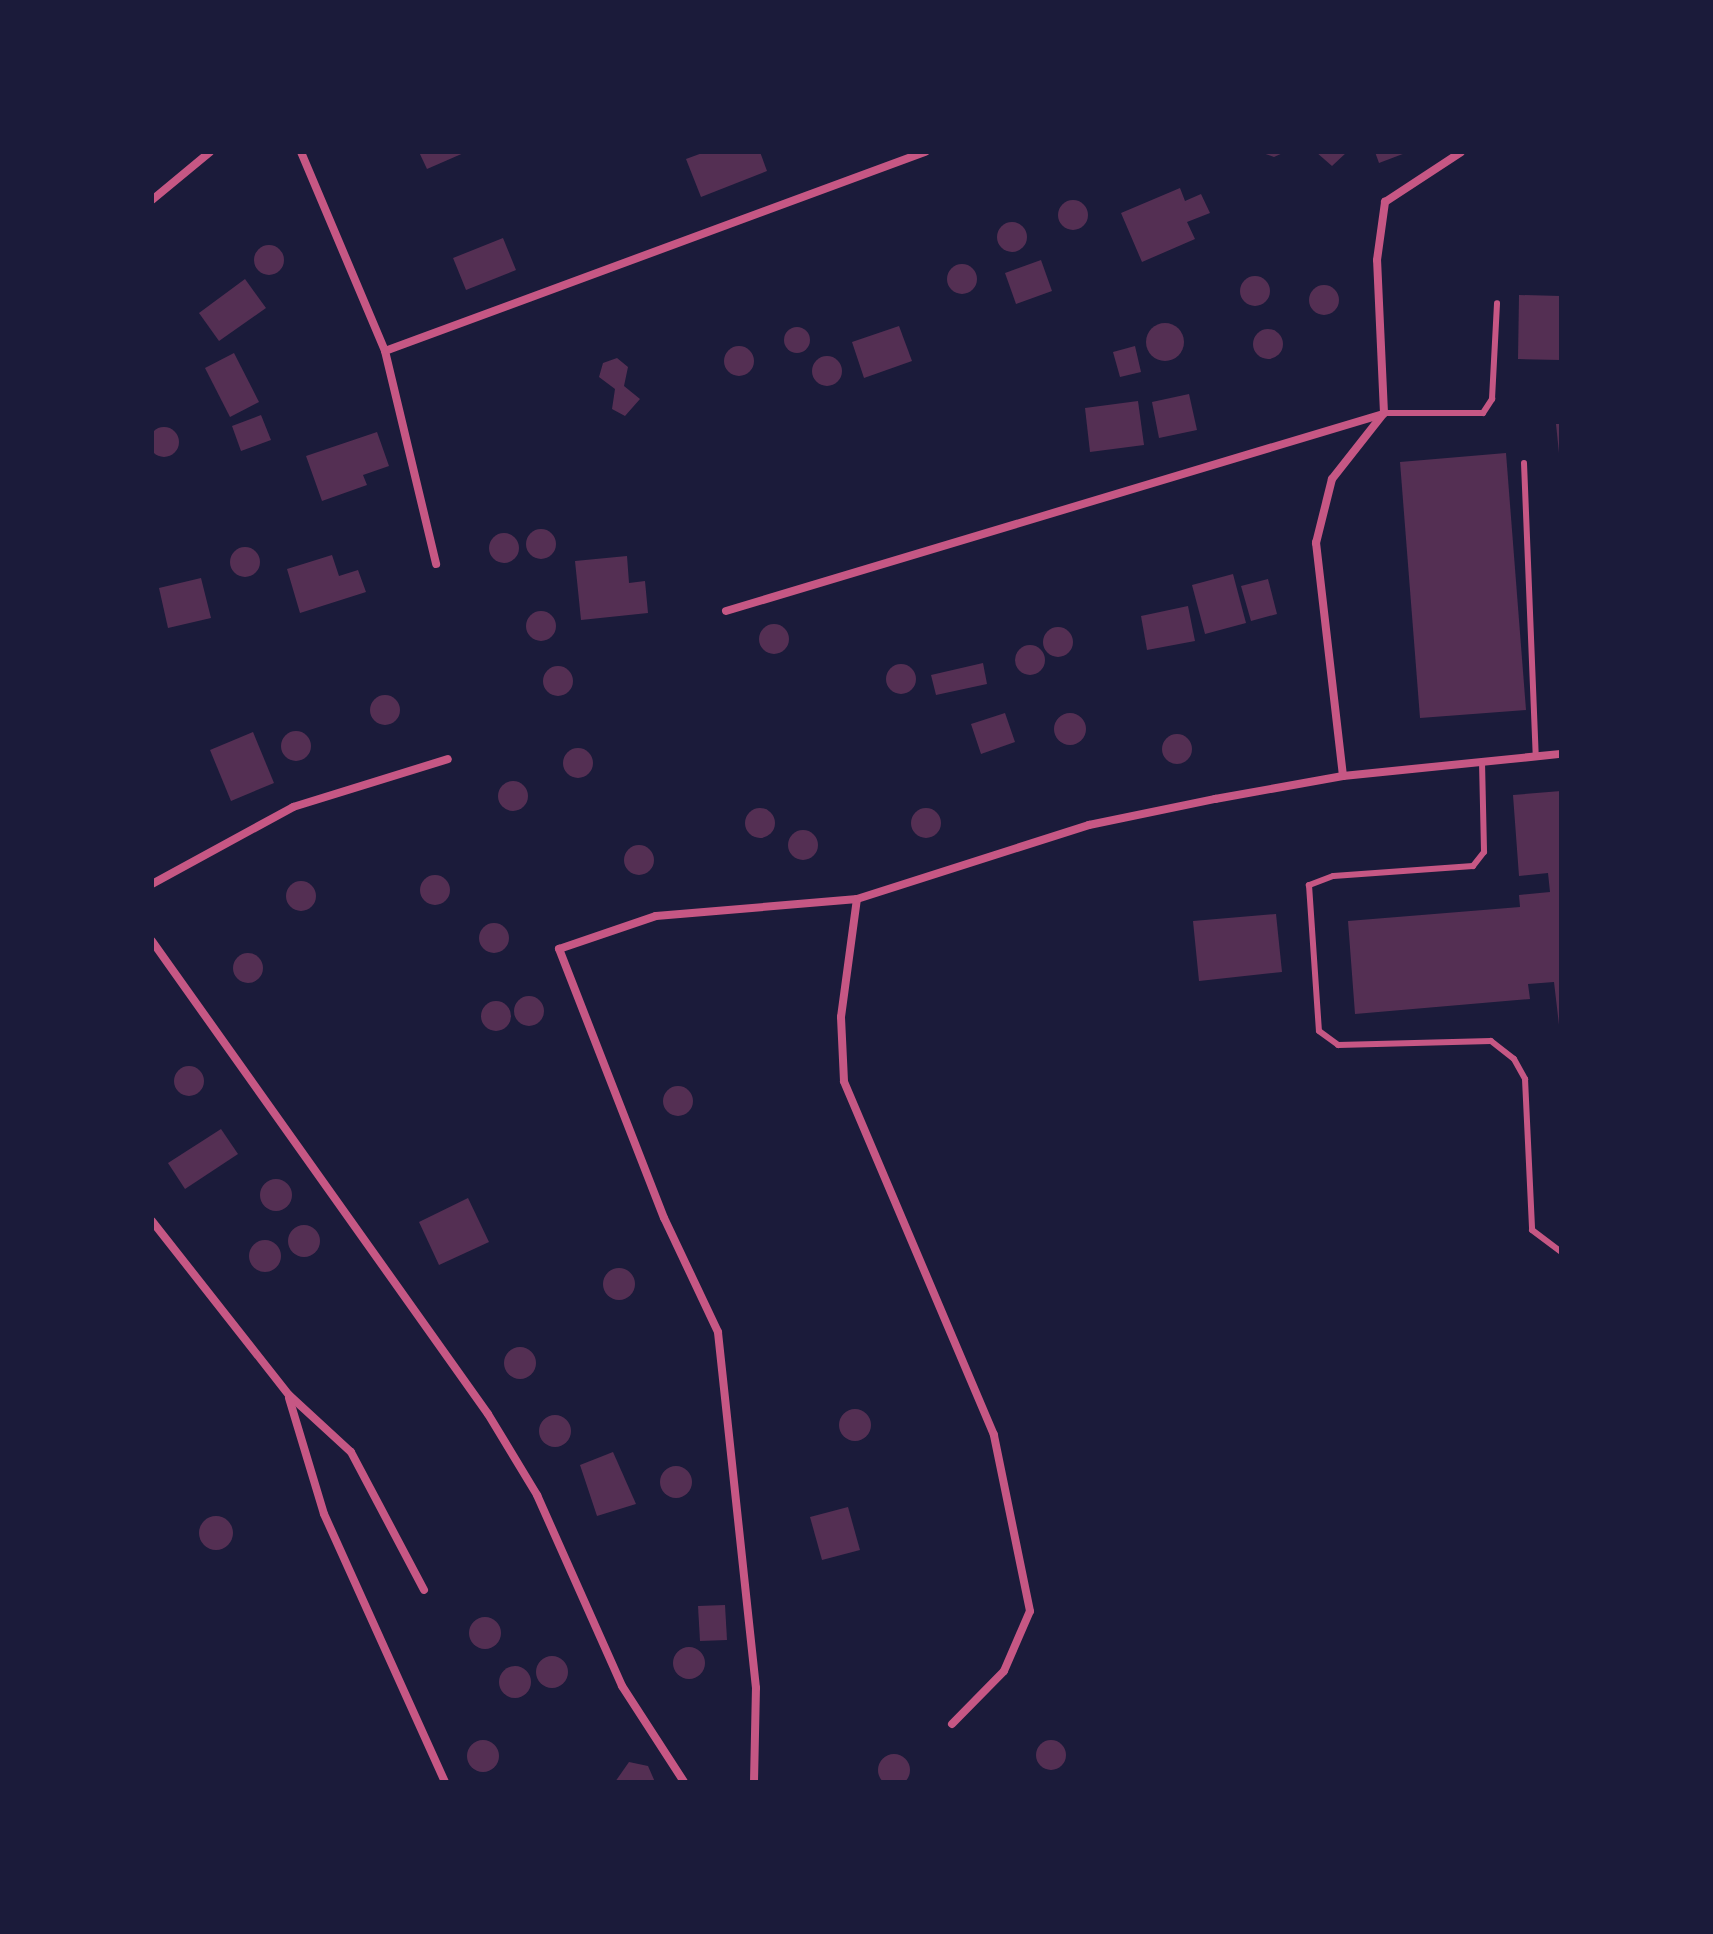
<!DOCTYPE html>
<style>
body{margin:0}
#map{position:relative;width:1713px;height:1934px;overflow:hidden;background:#1b1b3a;font-family:Montserrat,sans-serif}
div>[style]{position:absolute}
.building>*{inset:0;background:#542f53}
.round{border-radius:50%}
.service>*{height:6px;margin:-3px;padding:0 3px;transform-origin:3px;border-radius:3px;background:#c65784}
.minor>*{height:8px;margin:-4px;padding:0 4px;transform-origin:4px;border-radius:4px;background:#c65784}
span{translate:-50% -50%;white-space:nowrap;text-align:center;line-height:1.15;-webkit-text-stroke:6px #1b1b3a;paint-order:stroke}
.frame{position:absolute;inset:0;border:154px solid #1b1b3a;pointer-events:none}
</style>
<div id="map">
<div class="building">
<div style="clip-path:polygon(419px 152px,466px 152px,427px 169px)"></div>
<div style="clip-path:polygon(705px 152px,760px 152px,767px 171px,701px 197px,686px 159px)"></div>
<div style="clip-path:polygon(1260px 152px,1285px 152px,1274px 157px)"></div>
<div style="clip-path:polygon(1316px 152px,1347px 152px,1332px 166px)"></div>
<div style="clip-path:polygon(1375px 152px,1408px 152px,1379px 163px)"></div>
<div style="clip-path:polygon(1180px 188px,1185px 201px,1201px 194px,1210px 213px,1187px 222px,1195px 239px,1142px 262px,1121px 213px)"></div>
<div class="round" style="left:1058px;top:200px;width:30px;height:30px"></div>
<div class="round" style="left:997px;top:222px;width:30px;height:30px"></div>
<div style="clip-path:polygon(503px 238px,516px 270px,466px 290px,453px 258px)"></div>
<div class="round" style="left:254px;top:245px;width:30px;height:30px"></div>
<div style="clip-path:polygon(1041px 260px,1052px 291px,1016px 304px,1005px 273px)"></div>
<div class="round" style="left:947px;top:264px;width:30px;height:30px"></div>
<div class="round" style="left:1240px;top:276px;width:30px;height:30px"></div>
<div style="clip-path:polygon(245px 279px,266px 308px,219px 341px,199px 313px)"></div>
<div class="round" style="left:1309px;top:285px;width:30px;height:30px"></div>
<div style="clip-path:polygon(1519px 295px,1561px 296px,1561px 360px,1518px 359px)"></div>
<div class="round" style="left:1146px;top:323px;width:38px;height:38px"></div>
<div style="clip-path:polygon(899px 326px,912px 361px,864px 378px,852px 342px)"></div>
<div class="round" style="left:784px;top:327px;width:26px;height:26px"></div>
<div class="round" style="left:1253px;top:329px;width:30px;height:30px"></div>
<div class="round" style="left:724px;top:346px;width:30px;height:30px"></div>
<div style="clip-path:polygon(1135px 346px,1141px 372px,1120px 377px,1113px 352px)"></div>
<div style="clip-path:polygon(234px 353px,259px 402px,230px 417px,205px 368px)"></div>
<div class="round" style="left:812px;top:356px;width:30px;height:30px"></div>
<div style="clip-path:polygon(617px 358px,628px 367px,624px 386px,640px 399px,625px 416px,612px 409px,615px 389px,599px 377px,603px 363px)"></div>
<div style="clip-path:polygon(1189px 394px,1197px 430px,1159px 438px,1152px 402px)"></div>
<div style="clip-path:polygon(1138px 401px,1144px 445px,1090px 452px,1085px 408px)"></div>
<div style="clip-path:polygon(261px 415px,271px 440px,241px 451px,232px 426px)"></div>
<div style="clip-path:polygon(1556px 424px,1561px 424px,1561px 453px,1559px 453px)"></div>
<div class="round" style="left:149px;top:427px;width:30px;height:30px"></div>
<div style="clip-path:polygon(377px 432px,389px 466px,363px 475px,367px 485px,322px 501px,306px 456px)"></div>
<div style="clip-path:polygon(1506px 453px,1526px 710px,1420px 718px,1400px 462px)"></div>
<div class="round" style="left:526px;top:529px;width:30px;height:30px"></div>
<div class="round" style="left:489px;top:533px;width:30px;height:30px"></div>
<div class="round" style="left:230px;top:547px;width:30px;height:30px"></div>
<div style="clip-path:polygon(332px 555px,339px 576px,358px 570px,366px 592px,300px 613px,287px 569px)"></div>
<div style="clip-path:polygon(627px 556px,629px 583px,645px 581px,648px 613px,581px 620px,575px 561px)"></div>
<div style="clip-path:polygon(1233px 574px,1246px 623px,1205px 634px,1192px 585px)"></div>
<div style="clip-path:polygon(201px 578px,211px 618px,168px 628px,159px 588px)"></div>
<div style="clip-path:polygon(1268px 579px,1277px 614px,1251px 621px,1241px 586px)"></div>
<div style="clip-path:polygon(1188px 606px,1195px 641px,1147px 650px,1141px 616px)"></div>
<div class="round" style="left:526px;top:611px;width:30px;height:30px"></div>
<div class="round" style="left:759px;top:624px;width:30px;height:30px"></div>
<div class="round" style="left:1043px;top:627px;width:30px;height:30px"></div>
<div class="round" style="left:1015px;top:645px;width:30px;height:30px"></div>
<div style="clip-path:polygon(983px 663px,987px 684px,936px 695px,931px 675px)"></div>
<div class="round" style="left:886px;top:664px;width:30px;height:30px"></div>
<div class="round" style="left:543px;top:666px;width:30px;height:30px"></div>
<div class="round" style="left:370px;top:695px;width:30px;height:30px"></div>
<div class="round" style="left:1054px;top:713px;width:32px;height:32px"></div>
<div style="clip-path:polygon(1005px 713px,1015px 742px,981px 754px,971px 724px)"></div>
<div class="round" style="left:281px;top:731px;width:30px;height:30px"></div>
<div style="clip-path:polygon(253px 732px,274px 783px,231px 801px,210px 750px)"></div>
<div class="round" style="left:1162px;top:734px;width:30px;height:30px"></div>
<div class="round" style="left:563px;top:748px;width:30px;height:30px"></div>
<div class="round" style="left:498px;top:781px;width:30px;height:30px"></div>
<div style="clip-path:polygon(1561px 791px,1561px 1042px,1554px 982px,1528px 984px,1530px 999px,1355px 1014px,1348px 921px,1520px 907px,1519px 895px,1550px 892px,1548px 873px,1519px 876px,1513px 795px)"></div>
<div class="round" style="left:911px;top:808px;width:30px;height:30px"></div>
<div class="round" style="left:745px;top:808px;width:30px;height:30px"></div>
<div class="round" style="left:788px;top:830px;width:30px;height:30px"></div>
<div class="round" style="left:624px;top:845px;width:30px;height:30px"></div>
<div class="round" style="left:420px;top:875px;width:30px;height:30px"></div>
<div class="round" style="left:286px;top:881px;width:30px;height:30px"></div>
<div style="clip-path:polygon(1276px 914px,1282px 972px,1199px 981px,1193px 921px)"></div>
<div class="round" style="left:479px;top:923px;width:30px;height:30px"></div>
<div class="round" style="left:233px;top:953px;width:30px;height:30px"></div>
<div class="round" style="left:514px;top:996px;width:30px;height:30px"></div>
<div class="round" style="left:481px;top:1001px;width:30px;height:30px"></div>
<div class="round" style="left:174px;top:1066px;width:30px;height:30px"></div>
<div class="round" style="left:663px;top:1086px;width:30px;height:30px"></div>
<div style="clip-path:polygon(221px 1129px,238px 1154px,185px 1189px,168px 1163px)"></div>
<div class="round" style="left:260px;top:1179px;width:32px;height:32px"></div>
<div style="clip-path:polygon(468px 1198px,489px 1242px,439px 1265px,419px 1222px)"></div>
<div class="round" style="left:288px;top:1225px;width:32px;height:32px"></div>
<div class="round" style="left:249px;top:1240px;width:32px;height:32px"></div>
<div class="round" style="left:603px;top:1268px;width:32px;height:32px"></div>
<div class="round" style="left:504px;top:1347px;width:32px;height:32px"></div>
<div class="round" style="left:839px;top:1409px;width:32px;height:32px"></div>
<div class="round" style="left:539px;top:1415px;width:32px;height:32px"></div>
<div style="clip-path:polygon(613px 1452px,636px 1504px,597px 1516px,580px 1465px)"></div>
<div class="round" style="left:660px;top:1466px;width:32px;height:32px"></div>
<div style="clip-path:polygon(848px 1507px,860px 1550px,822px 1560px,810px 1517px)"></div>
<div class="round" style="left:199px;top:1516px;width:34px;height:34px"></div>
<div style="clip-path:polygon(725px 1605px,727px 1640px,700px 1641px,698px 1606px)"></div>
<div class="round" style="left:469px;top:1617px;width:32px;height:32px"></div>
<div class="round" style="left:673px;top:1647px;width:32px;height:32px"></div>
<div class="round" style="left:536px;top:1656px;width:32px;height:32px"></div>
<div class="round" style="left:499px;top:1666px;width:32px;height:32px"></div>
<div class="round" style="left:467px;top:1740px;width:32px;height:32px"></div>
<div class="round" style="left:1036px;top:1740px;width:30px;height:30px"></div>
<div class="round" style="left:878px;top:1754px;width:32px;height:32px"></div>
<div style="clip-path:polygon(629px 1762px,648px 1766px,655px 1782px,615px 1782px)"></div>
</div>
<div class="service">
<div style="left:1384px;top:413px;width:99px"></div>
<div style="left:1483px;top:413px;width:17px;rotate:-57deg"></div>
<div style="left:1492px;top:399px;width:96px;rotate:-87deg"></div>
<div style="left:1524px;top:463px;width:293px;rotate:87.7deg"></div>
<div style="left:1482px;top:762px;width:90px;rotate:88.7deg"></div>
<div style="left:1484px;top:852px;width:18px;rotate:128deg"></div>
<div style="left:1473px;top:866px;width:140px;rotate:175.9deg"></div>
<div style="left:1333px;top:876px;width:26px;rotate:159deg"></div>
<div style="left:1309px;top:885px;width:146px;rotate:86.1deg"></div>
<div style="left:1319px;top:1031px;width:24px;rotate:36deg"></div>
<div style="left:1338px;top:1045px;width:153px;rotate:-1.5deg"></div>
<div style="left:1491px;top:1041px;width:29px;rotate:38deg"></div>
<div style="left:1514px;top:1059px;width:23px;rotate:61deg"></div>
<div style="left:1525px;top:1079px;width:151px;rotate:87.3deg"></div>
<div style="left:1532px;top:1230px;width:36px;rotate:37deg"></div>
</div>
<div class="minor">
<div style="left:301px;top:152px;width:216px;rotate:67.1deg"></div>
<div style="left:385px;top:351px;width:576px;rotate:-20.23deg"></div>
<div style="left:152px;top:200px;width:75px;rotate:-39.6deg"></div>
<div style="left:385px;top:351px;width:219px;rotate:76.5deg"></div>
<div style="left:726px;top:611px;width:686px;rotate:-16.69deg"></div>
<div style="left:1343px;top:776px;width:235px;rotate:-96.6deg"></div>
<div style="left:1316px;top:543px;width:66px;rotate:-76deg"></div>
<div style="left:1332px;top:479px;width:84px;rotate:-51.8deg"></div>
<div style="left:1384px;top:413px;width:153px;rotate:-92.6deg"></div>
<div style="left:1377px;top:260px;width:59px;rotate:-82.1deg"></div>
<div style="left:1385px;top:202px;width:91px;rotate:-33.3deg"></div>
<div style="left:152px;top:884px;width:161px;rotate:-28.6deg"></div>
<div style="left:293px;top:807px;width:162px;rotate:-17.2deg"></div>
<div style="left:152px;top:941px;width:580px;rotate:54.61deg"></div>
<div style="left:488px;top:1414px;width:95px;rotate:58.8deg"></div>
<div style="left:537px;top:1495px;width:209px;rotate:66deg"></div>
<div style="left:622px;top:1686px;width:114px;rotate:57.1deg"></div>
<div style="left:152px;top:1221px;width:221px;rotate:51.8deg"></div>
<div style="left:289px;top:1395px;width:84px;rotate:42.6deg"></div>
<div style="left:351px;top:1452px;width:156px;rotate:62.1deg"></div>
<div style="left:289px;top:1398px;width:121px;rotate:73.2deg"></div>
<div style="left:324px;top:1514px;width:294px;rotate:65.7deg"></div>
<div style="left:952px;top:1724px;width:74px;rotate:-45.5deg"></div>
<div style="left:1004px;top:1671px;width:65px;rotate:-66.6deg"></div>
<div style="left:1030px;top:1611px;width:180px;rotate:-101.6deg"></div>
<div style="left:994px;top:1435px;width:384px;rotate:-113deg"></div>
<div style="left:844px;top:1081px;width:64px;rotate:-92.7deg"></div>
<div style="left:841px;top:1017px;width:119px;rotate:-82.3deg"></div>
<div style="left:857px;top:899px;width:244px;rotate:-17.7deg"></div>
<div style="left:1089px;top:825px;width:129px;rotate:-11.7deg"></div>
<div style="left:1215px;top:799px;width:130px;rotate:-10.2deg"></div>
<div style="left:1343px;top:776px;width:219px;rotate:-5.8deg"></div>
<div style="left:754px;top:1782px;width:94px;rotate:-88.8deg"></div>
<div style="left:756px;top:1688px;width:358px;rotate:-96.1deg"></div>
<div style="left:718px;top:1332px;width:126px;rotate:-115.3deg"></div>
<div style="left:664px;top:1218px;width:289px;rotate:-111.3deg"></div>
<div style="left:559px;top:949px;width:102px;rotate:-18.8deg"></div>
<div style="left:656px;top:916px;width:202px;rotate:-4.8deg"></div>
</div>
<div class="frame"></div>
</div>
